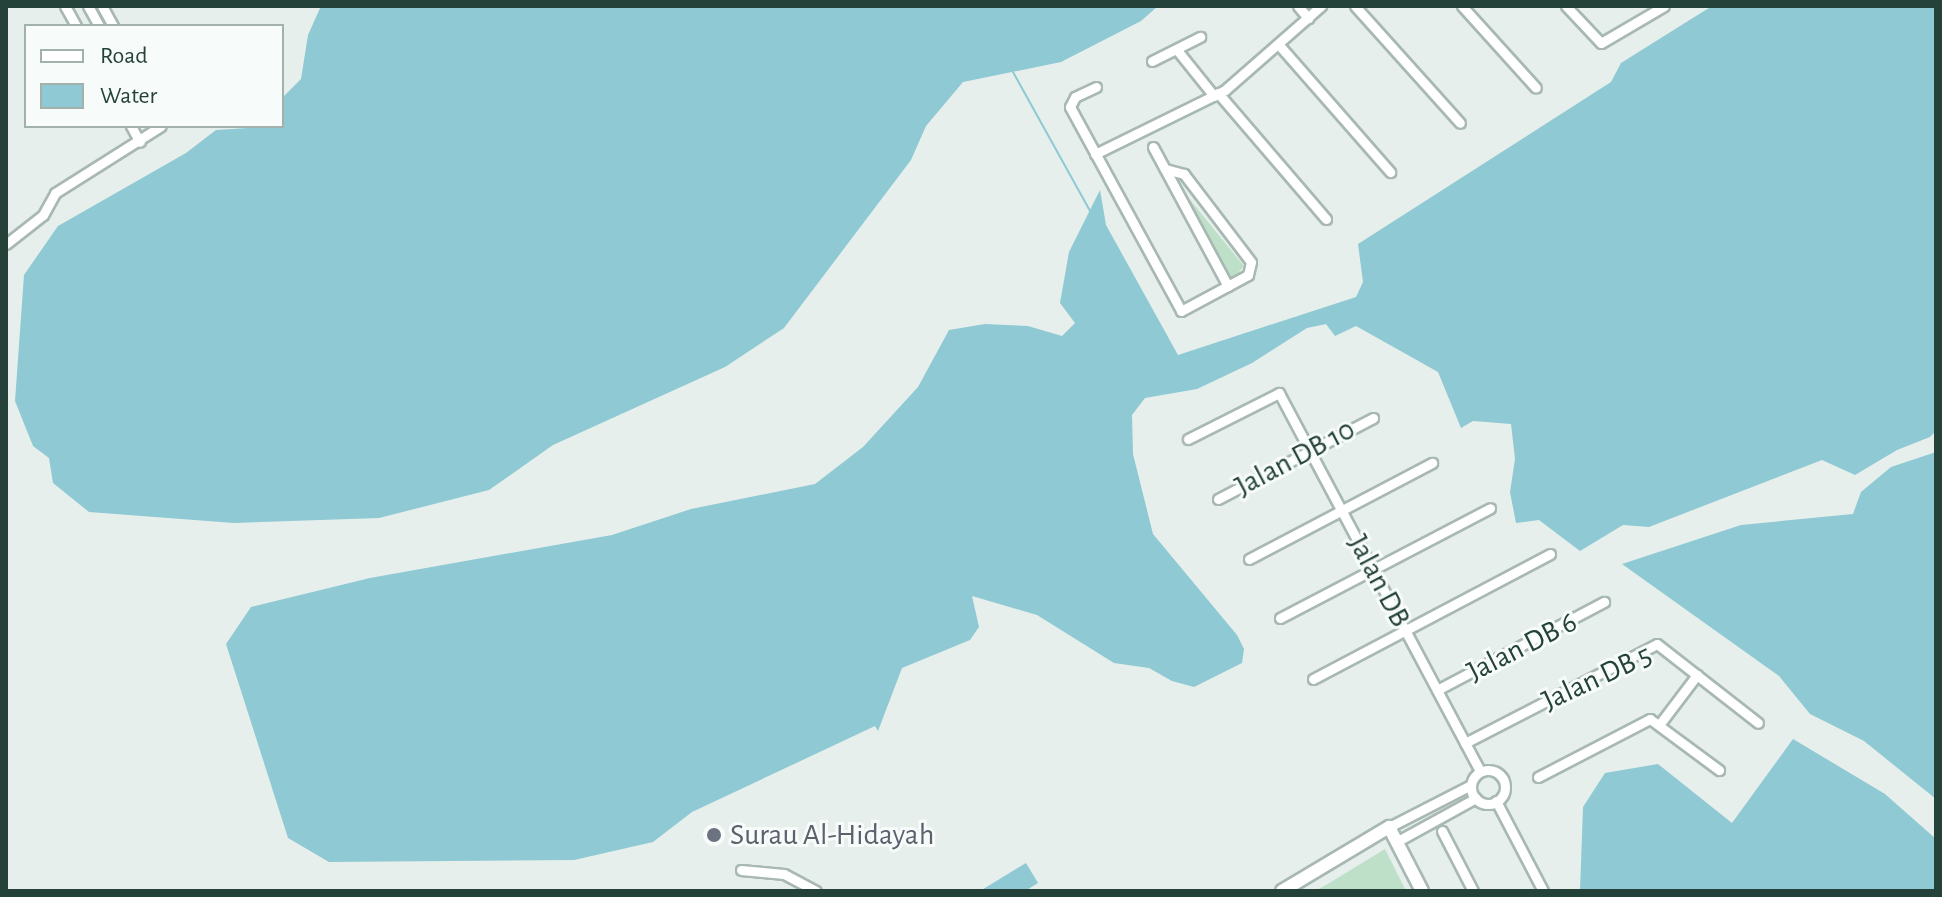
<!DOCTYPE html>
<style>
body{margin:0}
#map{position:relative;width:1942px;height:897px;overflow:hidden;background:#e6efeb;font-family:"Alegreya Sans",sans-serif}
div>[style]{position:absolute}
.green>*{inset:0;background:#bfe0c8}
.water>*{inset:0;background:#8ec9d4}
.stream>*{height:2px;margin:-1px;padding:0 1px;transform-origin:1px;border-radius:1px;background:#8ec9d4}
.roads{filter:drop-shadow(2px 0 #a8b8b2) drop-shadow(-2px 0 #a8b8b2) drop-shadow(0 2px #a8b8b2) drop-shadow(0 -2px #a8b8b2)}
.minor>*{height:9px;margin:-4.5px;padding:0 4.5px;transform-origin:4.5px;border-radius:4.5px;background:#fff}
.minor>.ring{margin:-4.5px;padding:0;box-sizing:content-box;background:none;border:9px solid #fff;border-radius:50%}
.tertiary>*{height:12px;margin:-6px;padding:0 6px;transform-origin:6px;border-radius:6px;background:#fff}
.dots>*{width:22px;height:22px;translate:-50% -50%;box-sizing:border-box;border:4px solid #f7fbf9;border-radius:50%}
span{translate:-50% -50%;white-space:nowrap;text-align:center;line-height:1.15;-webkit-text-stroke:6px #f7fbf9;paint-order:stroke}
.street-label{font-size:30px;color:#24423a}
.worship-label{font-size:30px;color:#5b616d}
.left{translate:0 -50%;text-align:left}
.frame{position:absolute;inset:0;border:8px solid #24423a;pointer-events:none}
.legend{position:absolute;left:24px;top:24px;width:260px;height:104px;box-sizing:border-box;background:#f7fbf9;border:2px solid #a3b1ad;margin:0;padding:10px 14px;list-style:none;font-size:24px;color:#24423a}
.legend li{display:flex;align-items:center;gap:16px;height:40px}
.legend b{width:40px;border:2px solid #a3b1ad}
</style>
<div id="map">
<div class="green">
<div style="clip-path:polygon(1182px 190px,1244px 266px,1234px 278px,1226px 276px)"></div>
<div style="clip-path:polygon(1385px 849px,1406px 891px,1315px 891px,1331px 882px)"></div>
</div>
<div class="water">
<div style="clip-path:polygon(321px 6px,1158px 6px,1141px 21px,1061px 62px,963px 82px,926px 126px,911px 160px,784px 328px,725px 367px,553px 445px,489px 490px,379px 518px,234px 523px,89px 512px,53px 483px,49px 458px,33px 446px,15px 401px,24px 275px,58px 226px,186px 153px,216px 130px,282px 126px,282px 98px,301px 79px,308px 35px)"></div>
<div style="clip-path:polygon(1712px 6px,1936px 6px,1936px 431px,1930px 437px,1897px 450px,1855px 475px,1822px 460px,1649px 527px,1623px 525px,1580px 551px,1539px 520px,1516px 523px,1510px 492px,1515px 459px,1511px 424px,1473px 421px,1461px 428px,1438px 372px,1356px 326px,1335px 336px,1326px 324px,1307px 328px,1252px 363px,1197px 389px,1145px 398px,1132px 415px,1133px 454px,1153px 534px,1237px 635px,1244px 649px,1242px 663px,1194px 687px,1172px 681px,1149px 668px,1114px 663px,1037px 615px,972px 596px,979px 627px,970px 640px,902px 668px,878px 731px,875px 726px,692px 812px,653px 842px,574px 860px,329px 862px,288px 838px,226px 644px,251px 607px,370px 578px,612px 535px,691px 509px,815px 484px,863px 447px,918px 387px,949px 330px,985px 324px,1028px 326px,1062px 336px,1075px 323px,1060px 303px,1069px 252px,1100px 190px,1106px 225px,1178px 355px,1356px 297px,1363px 282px,1358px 244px,1611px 82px,1621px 63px)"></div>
<div style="clip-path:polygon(1936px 452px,1936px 799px,1864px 741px,1810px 714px,1779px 676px,1622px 564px,1741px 525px,1853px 514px,1861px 492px,1891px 467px)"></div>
<div style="clip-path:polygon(1793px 739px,1885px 794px,1936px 839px,1936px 891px,1580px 891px,1583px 807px,1605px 773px,1658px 764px,1732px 823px)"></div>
<div style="clip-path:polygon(1026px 863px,1038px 883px,1025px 891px,980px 891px)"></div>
</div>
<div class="stream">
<div style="left:1013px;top:72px;width:161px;rotate:61deg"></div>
</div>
<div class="roads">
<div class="minor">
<div style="left:65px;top:6px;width:23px;rotate:61deg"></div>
<div style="left:88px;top:6px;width:23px;rotate:61deg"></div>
<div style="left:102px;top:6px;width:23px;rotate:61deg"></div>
<div style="left:1298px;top:6px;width:16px;rotate:50deg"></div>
<div style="left:1355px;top:6px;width:157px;rotate:48.1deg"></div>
<div style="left:1462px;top:6px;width:110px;rotate:47.9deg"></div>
<div style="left:1566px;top:6px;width:51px;rotate:46.6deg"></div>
<div style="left:1601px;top:43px;width:73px;rotate:-30.4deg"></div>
<div style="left:1279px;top:45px;width:169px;rotate:48.8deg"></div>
<div style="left:1177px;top:50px;width:59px;rotate:51.2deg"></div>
<div style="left:1152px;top:61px;width:54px;rotate:-26.6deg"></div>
<div style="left:1096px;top:87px;width:23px;rotate:155deg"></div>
<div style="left:1075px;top:97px;width:11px;rotate:117deg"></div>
<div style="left:1070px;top:107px;width:232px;rotate:61.4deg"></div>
<div style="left:1181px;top:311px;width:76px;rotate:-28.2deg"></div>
<div style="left:1248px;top:275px;width:13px;rotate:-77deg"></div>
<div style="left:1251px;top:262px;width:111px;rotate:-127.3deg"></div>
<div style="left:1184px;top:174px;width:20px;rotate:-165deg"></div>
<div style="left:1218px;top:93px;width:166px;rotate:49.4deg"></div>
<div style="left:131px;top:126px;width:18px;rotate:61deg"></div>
<div style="left:1153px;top:147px;width:158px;rotate:61.7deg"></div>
<div style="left:1095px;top:154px;width:145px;rotate:-26.2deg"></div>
<div style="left:1225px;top:90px;width:128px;rotate:-41.2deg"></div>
<div style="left:6px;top:244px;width:47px;rotate:-38.1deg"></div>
<div style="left:43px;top:215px;width:25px;rotate:-61deg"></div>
<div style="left:55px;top:193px;width:125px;rotate:-32.3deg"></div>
<div style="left:1188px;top:439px;width:102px;rotate:-26.8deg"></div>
<div style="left:1279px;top:393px;width:428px;rotate:62deg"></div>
<div style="left:1218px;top:499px;width:175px;rotate:-27.6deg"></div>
<div style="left:1249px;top:559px;width:207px;rotate:-27.7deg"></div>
<div style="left:1280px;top:618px;width:237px;rotate:-27.6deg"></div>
<div style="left:1313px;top:679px;width:268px;rotate:-27.8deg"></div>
<div style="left:1437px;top:690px;width:189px;rotate:-27.8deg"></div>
<div style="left:1659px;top:725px;width:63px;rotate:-52.8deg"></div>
<div style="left:1465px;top:743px;width:216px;rotate:-27.3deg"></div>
<div style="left:1657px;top:644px;width:128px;rotate:38deg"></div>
<div class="ring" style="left:1471px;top:770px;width:25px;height:25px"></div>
<div style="left:1538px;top:777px;width:126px;rotate:-27.4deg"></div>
<div style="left:1650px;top:719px;width:86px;rotate:36.5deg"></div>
<div style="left:1496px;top:801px;width:102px;rotate:62.4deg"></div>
<div style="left:1389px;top:827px;width:92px;rotate:-27.1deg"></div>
<div style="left:1442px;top:831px;width:68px;rotate:62.7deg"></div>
<div style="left:1396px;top:842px;width:91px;rotate:-28.8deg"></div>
<div style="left:741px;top:870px;width:43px;rotate:5.3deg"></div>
<div style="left:784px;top:874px;width:36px;rotate:28deg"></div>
</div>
<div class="tertiary">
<div style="left:1282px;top:891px;width:125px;rotate:-30.9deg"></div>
<div style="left:1389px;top:827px;width:72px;rotate:62.7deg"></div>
</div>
</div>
<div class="dots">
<div style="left:714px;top:835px;background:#6b7280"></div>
</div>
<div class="street-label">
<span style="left:1295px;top:458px;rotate:-28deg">Jalan DB 10</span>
<span style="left:1379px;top:581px;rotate:62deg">Jalan DB</span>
<span style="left:1522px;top:647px;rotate:-27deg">Jalan DB 6</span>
<span style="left:1597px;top:678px;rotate:-25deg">Jalan DB 5</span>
</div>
<div class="worship-label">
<span class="left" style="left:730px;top:835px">Surau Al-Hidayah</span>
</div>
<div class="frame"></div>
<ul class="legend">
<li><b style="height:10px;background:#fff"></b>Road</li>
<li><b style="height:22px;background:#8ec9d4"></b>Water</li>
</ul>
</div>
